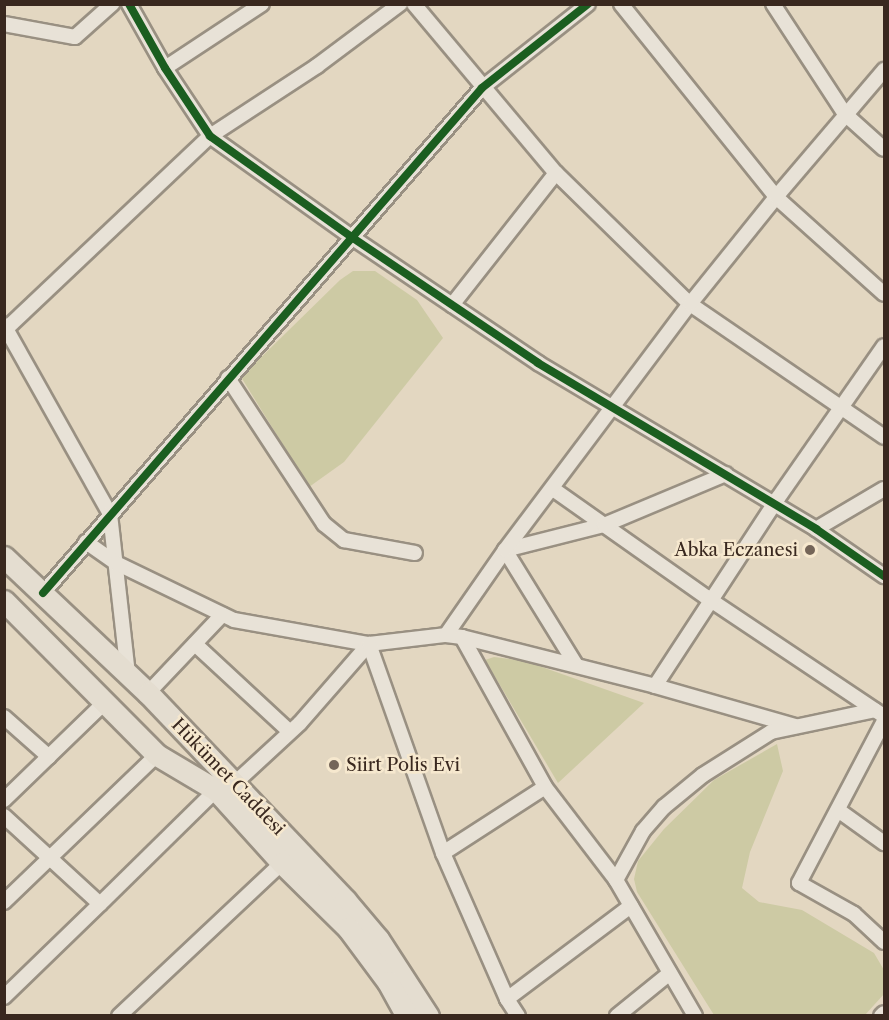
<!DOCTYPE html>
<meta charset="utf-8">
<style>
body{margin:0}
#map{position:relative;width:889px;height:1020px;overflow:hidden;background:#e3d7c1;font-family:"Libre Caslon Text",serif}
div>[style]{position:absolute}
.green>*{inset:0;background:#cdcaa4}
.roads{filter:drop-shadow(2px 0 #999082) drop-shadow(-2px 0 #999082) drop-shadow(0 2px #999082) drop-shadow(0 -2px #999082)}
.street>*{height:14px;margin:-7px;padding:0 7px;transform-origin:7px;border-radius:7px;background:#e8e2d7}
.primary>*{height:21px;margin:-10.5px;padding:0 10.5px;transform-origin:10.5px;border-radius:10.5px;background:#e4ddd0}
.cycleway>*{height:8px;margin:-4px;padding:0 4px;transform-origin:4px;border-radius:4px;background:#1b5e20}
.dots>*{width:16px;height:16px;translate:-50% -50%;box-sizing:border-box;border:3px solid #f6e8ce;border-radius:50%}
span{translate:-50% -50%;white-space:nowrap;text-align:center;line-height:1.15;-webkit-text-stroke:5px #f6e8ce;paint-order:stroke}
.poi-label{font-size:18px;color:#39281f}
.right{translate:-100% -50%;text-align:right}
.left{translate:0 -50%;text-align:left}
.street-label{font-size:18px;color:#39281f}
.frame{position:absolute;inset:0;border:6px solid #39281f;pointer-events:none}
</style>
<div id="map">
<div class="green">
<div style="clip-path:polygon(353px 271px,375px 271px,417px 300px,443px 338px,344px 462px,309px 487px,241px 377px,340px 280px)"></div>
<div style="clip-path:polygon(494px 657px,525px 661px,644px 703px,558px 783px,485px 660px)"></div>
<div style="clip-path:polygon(777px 744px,783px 771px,750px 852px,742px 888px,759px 902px,802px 910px,874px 953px,884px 970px,884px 994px,865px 1015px,714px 1015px,637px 892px,634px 879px,638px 861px,664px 829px,714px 780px)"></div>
</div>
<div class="roads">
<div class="street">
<div style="left:129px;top:4px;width:73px;rotate:60.6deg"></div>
<div style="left:165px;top:68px;width:82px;rotate:56.5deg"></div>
<div style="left:210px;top:136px;width:172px;rotate:35.5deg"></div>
<div style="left:350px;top:236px;width:227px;rotate:34deg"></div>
<div style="left:538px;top:363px;width:324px;rotate:30.8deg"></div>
<div style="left:816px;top:529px;width:83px;rotate:34.7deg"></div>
<div style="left:414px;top:4px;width:221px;rotate:50deg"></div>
<div style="left:556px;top:173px;width:187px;rotate:44.4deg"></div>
<div style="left:690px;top:304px;width:235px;rotate:34.4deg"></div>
<div style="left:621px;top:4px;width:248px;rotate:51.2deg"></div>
<div style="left:776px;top:197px;width:145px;rotate:41.9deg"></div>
<div style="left:773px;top:4px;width:131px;rotate:56.8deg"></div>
<div style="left:845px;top:114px;width:52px;rotate:41.9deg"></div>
<div style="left:4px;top:24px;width:72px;rotate:10.4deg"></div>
<div style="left:75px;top:37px;width:50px;rotate:-41.7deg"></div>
<div style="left:165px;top:68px;width:116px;rotate:-33.4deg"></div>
<div style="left:452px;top:305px;width:168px;rotate:-51.8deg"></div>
<div style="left:4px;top:325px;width:217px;rotate:60.7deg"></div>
<div style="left:110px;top:514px;width:162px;rotate:83.6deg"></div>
<div style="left:7px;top:328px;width:279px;rotate:-43.4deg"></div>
<div style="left:210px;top:136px;width:128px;rotate:-33.2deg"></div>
<div style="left:317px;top:66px;width:104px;rotate:-36.8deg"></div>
<div style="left:228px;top:378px;width:175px;rotate:56.7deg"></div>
<div style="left:324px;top:524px;width:26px;rotate:39deg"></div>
<div style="left:344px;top:540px;width:72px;rotate:10.4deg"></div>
<div style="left:553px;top:489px;width:187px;rotate:35.2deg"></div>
<div style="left:706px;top:597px;width:214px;rotate:33.8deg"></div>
<div style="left:816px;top:529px;width:79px;rotate:-30.5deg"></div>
<div style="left:86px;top:542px;width:37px;rotate:35deg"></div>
<div style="left:116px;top:563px;width:131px;rotate:25.8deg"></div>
<div style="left:234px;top:620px;width:137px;rotate:10.1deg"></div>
<div style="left:369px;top:644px;width:78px;rotate:-6.7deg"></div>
<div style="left:446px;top:635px;width:16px;rotate:7deg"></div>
<div style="left:462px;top:637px;width:199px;rotate:14.2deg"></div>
<div style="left:655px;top:686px;width:146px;rotate:15.9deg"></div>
<div style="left:505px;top:550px;width:102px;rotate:-14.2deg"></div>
<div style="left:604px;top:525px;width:132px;rotate:-22.7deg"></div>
<div style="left:505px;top:550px;width:135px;rotate:58.3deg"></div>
<div style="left:43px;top:593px;width:669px;rotate:-49deg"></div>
<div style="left:482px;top:88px;width:135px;rotate:-38.4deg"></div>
<div style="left:446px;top:635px;width:103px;rotate:-55.2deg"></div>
<div style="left:505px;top:550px;width:308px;rotate:-53.1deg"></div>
<div style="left:690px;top:304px;width:137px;rotate:-51.2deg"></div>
<div style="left:776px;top:197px;width:167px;rotate:-49.6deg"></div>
<div style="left:462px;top:637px;width:171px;rotate:61deg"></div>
<div style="left:545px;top:787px;width:117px;rotate:52.6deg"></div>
<div style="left:616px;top:880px;width:157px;rotate:59.8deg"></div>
<div style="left:195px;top:644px;width:129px;rotate:42.8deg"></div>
<div style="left:655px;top:686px;width:225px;rotate:-56.8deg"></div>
<div style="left:778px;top:498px;width:185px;rotate:-55.1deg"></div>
<div style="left:148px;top:693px;width:108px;rotate:-46.5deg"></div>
<div style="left:4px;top:717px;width:60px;rotate:41.6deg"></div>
<div style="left:884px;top:721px;width:183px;rotate:117.7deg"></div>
<div style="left:799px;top:883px;width:63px;rotate:29.4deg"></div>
<div style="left:854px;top:914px;width:41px;rotate:43deg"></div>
<div style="left:235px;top:783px;width:88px;rotate:-42.7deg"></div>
<div style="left:300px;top:723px;width:105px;rotate:-48.9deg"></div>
<div style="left:369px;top:644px;width:222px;rotate:70.5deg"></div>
<div style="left:443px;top:853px;width:159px;rotate:66.3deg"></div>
<div style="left:4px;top:800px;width:141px;rotate:-44.1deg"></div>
<div style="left:838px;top:810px;width:57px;rotate:35.7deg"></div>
<div style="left:4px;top:816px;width:130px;rotate:42.5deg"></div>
<div style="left:100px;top:904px;width:163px;rotate:-44.5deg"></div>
<div style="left:443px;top:853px;width:121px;rotate:-32.9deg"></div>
<div style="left:616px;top:880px;width:56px;rotate:-61.1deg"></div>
<div style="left:643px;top:831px;width:32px;rotate:-49deg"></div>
<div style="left:664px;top:807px;width:50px;rotate:-39.4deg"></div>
<div style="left:703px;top:775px;width:80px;rotate:-32.3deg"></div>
<div style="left:771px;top:732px;width:106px;rotate:-11.9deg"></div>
<div style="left:4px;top:902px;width:212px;rotate:-43.9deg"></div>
<div style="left:4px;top:997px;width:134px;rotate:-44.1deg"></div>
<div style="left:119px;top:1016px;width:224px;rotate:-43.2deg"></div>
<div style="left:518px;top:1016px;width:20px;rotate:-123deg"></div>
<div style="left:507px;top:999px;width:155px;rotate:-36.9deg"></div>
<div style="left:617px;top:1016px;width:68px;rotate:-39.1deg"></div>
<div style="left:881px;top:1016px;width:4px;rotate:-45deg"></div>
</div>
<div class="primary">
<div style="left:4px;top:557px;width:198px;rotate:43.4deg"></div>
<div style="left:148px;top:693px;width:286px;rotate:46.4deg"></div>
<div style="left:345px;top:900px;width:51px;rotate:49.8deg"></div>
<div style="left:378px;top:939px;width:92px;rotate:57deg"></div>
<div style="left:4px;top:601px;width:217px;rotate:45.2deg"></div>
<div style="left:157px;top:755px;width:69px;rotate:30.7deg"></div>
<div style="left:216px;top:790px;width:98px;rotate:47.9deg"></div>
<div style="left:282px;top:863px;width:93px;rotate:44.6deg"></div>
<div style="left:348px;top:928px;width:67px;rotate:53.5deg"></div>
<div style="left:388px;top:982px;width:39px;rotate:61deg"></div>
</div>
</div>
<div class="cycleway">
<div style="left:129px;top:4px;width:73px;rotate:60.6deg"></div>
<div style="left:165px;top:68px;width:82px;rotate:56.5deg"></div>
<div style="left:210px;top:136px;width:172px;rotate:35.5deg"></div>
<div style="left:350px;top:236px;width:227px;rotate:34deg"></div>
<div style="left:538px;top:363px;width:324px;rotate:30.8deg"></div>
<div style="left:816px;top:529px;width:83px;rotate:34.7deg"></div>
<div style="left:43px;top:593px;width:669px;rotate:-49deg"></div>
<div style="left:482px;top:88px;width:135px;rotate:-38.4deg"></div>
</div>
<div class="dots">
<div style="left:810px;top:550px;background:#746558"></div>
<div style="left:334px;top:765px;background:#746558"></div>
</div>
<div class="poi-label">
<span class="right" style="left:798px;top:550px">Abka Eczanesi</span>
<span class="left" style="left:346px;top:765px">Siirt Polis Evi</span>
</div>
<div class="street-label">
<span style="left:228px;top:777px;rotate:46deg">Hükümet Caddesi</span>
</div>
<div class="frame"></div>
</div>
